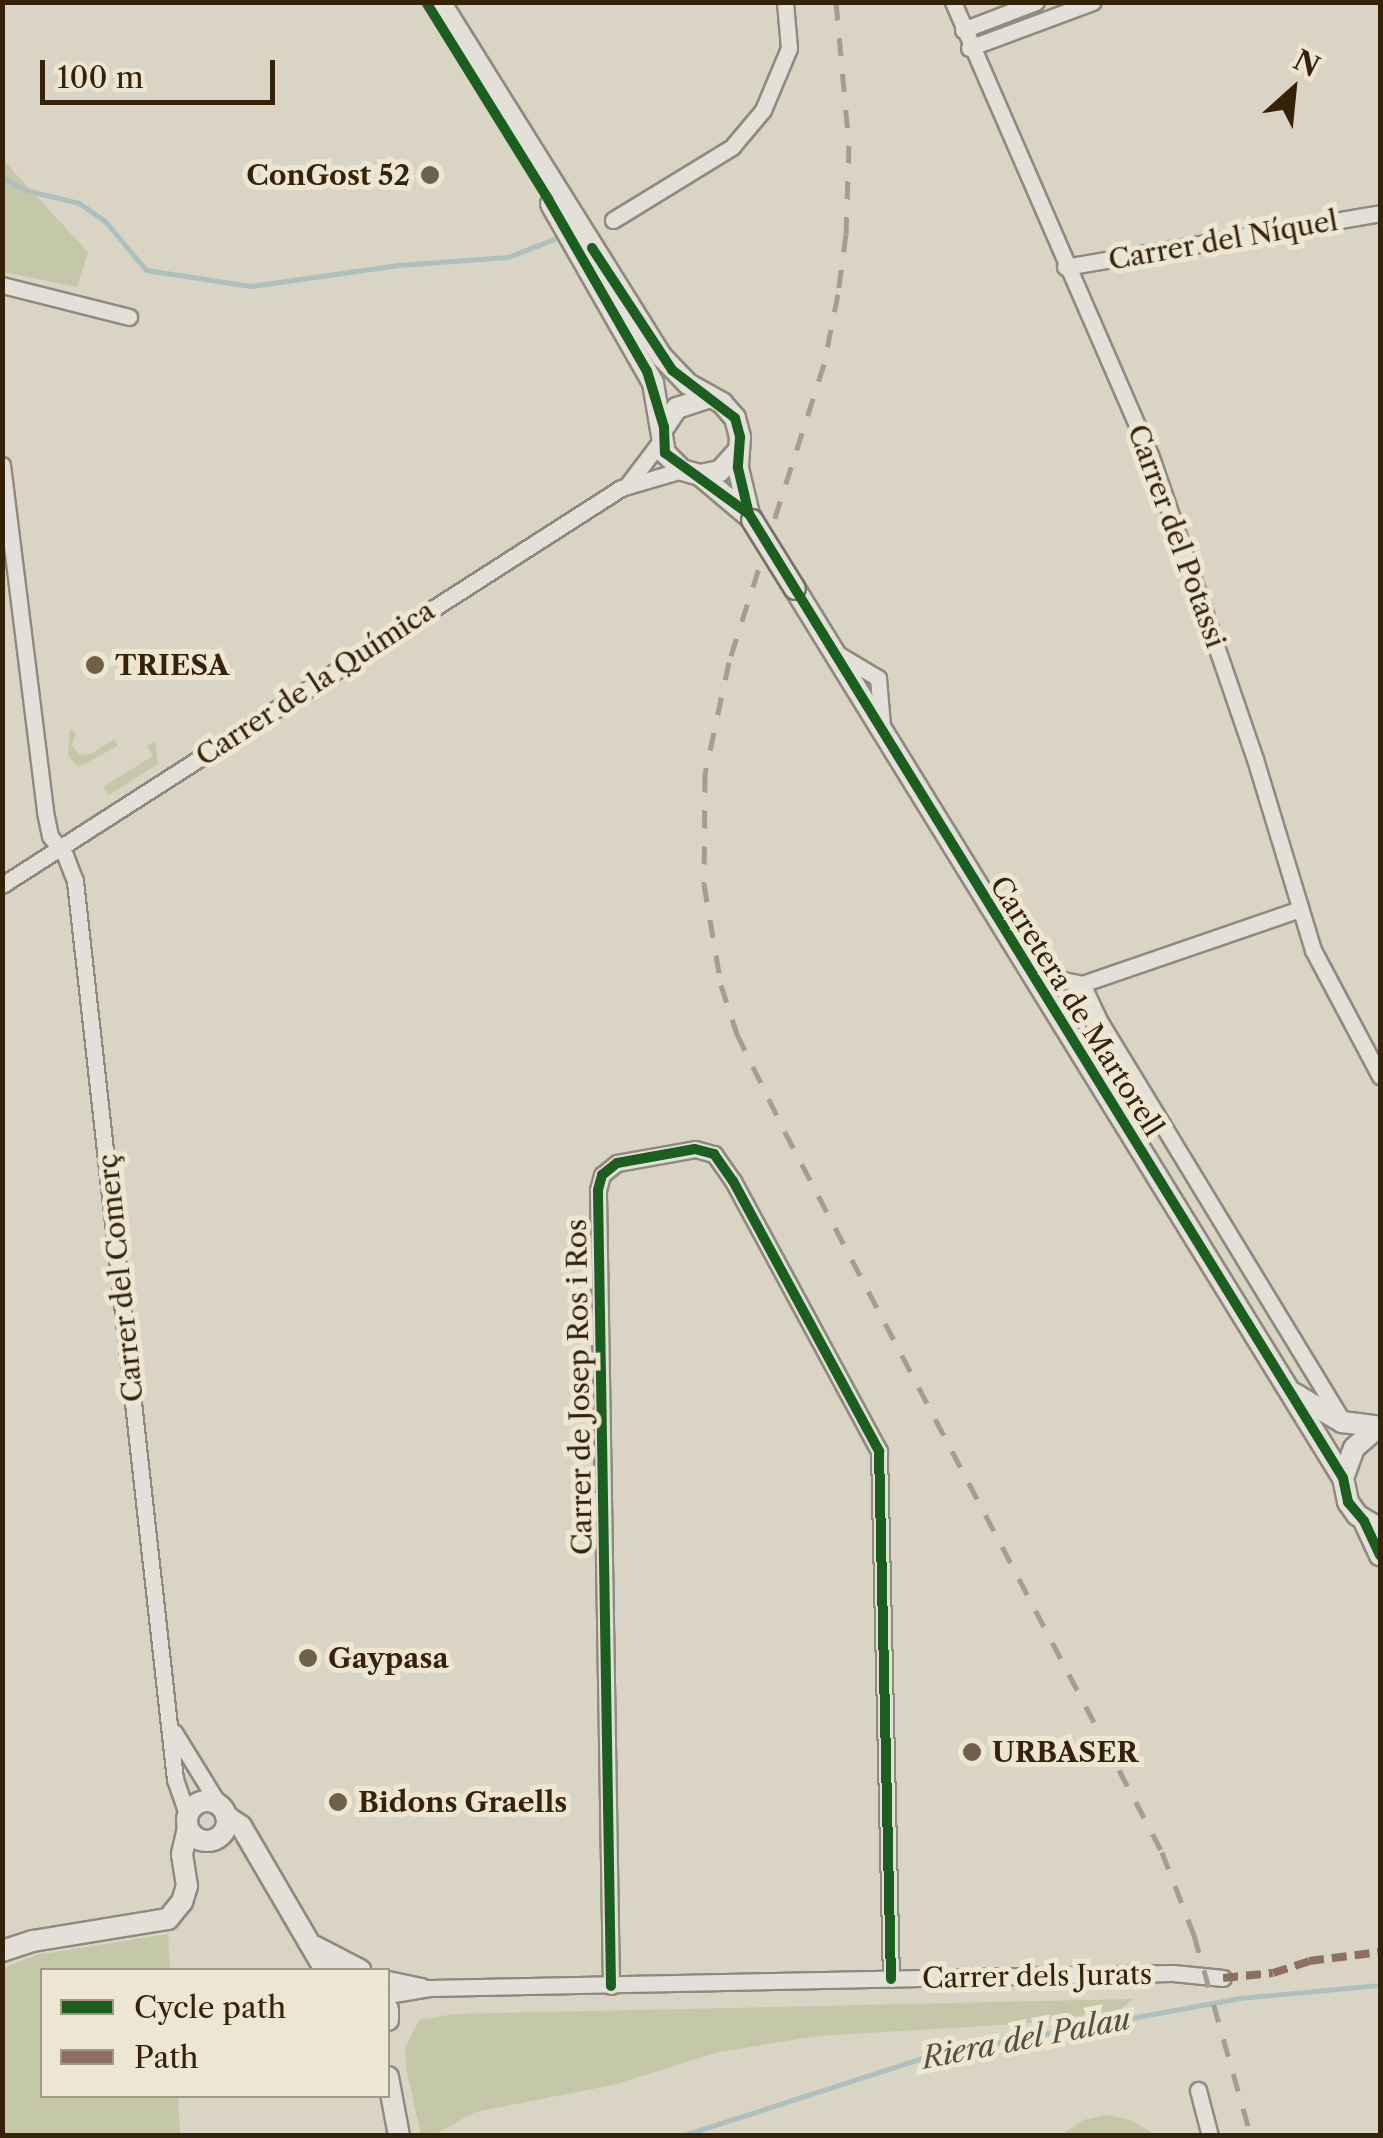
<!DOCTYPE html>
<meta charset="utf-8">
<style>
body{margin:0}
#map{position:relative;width:1383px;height:2138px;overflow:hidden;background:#d9d4c4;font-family:"Libre Caslon Text",serif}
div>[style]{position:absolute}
.green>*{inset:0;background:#c4c8a8}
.stream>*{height:5px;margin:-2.5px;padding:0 2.5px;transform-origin:2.5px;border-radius:2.5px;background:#aec0be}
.roads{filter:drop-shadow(2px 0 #8f8a7e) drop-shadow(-2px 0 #8f8a7e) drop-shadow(0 2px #8f8a7e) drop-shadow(0 -2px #8f8a7e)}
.street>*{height:15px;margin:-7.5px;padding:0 7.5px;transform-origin:7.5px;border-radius:7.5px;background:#e2e0d8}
.secondary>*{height:20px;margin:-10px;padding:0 10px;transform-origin:10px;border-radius:10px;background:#e2e0d8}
.secondary>.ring{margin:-10px;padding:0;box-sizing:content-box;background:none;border:20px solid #e2e0d8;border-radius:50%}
.rail>*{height:5px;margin-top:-2.5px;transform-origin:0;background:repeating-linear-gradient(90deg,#a29e95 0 18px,transparent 0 36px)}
.bridges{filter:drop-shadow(2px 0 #777165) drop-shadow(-2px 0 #777165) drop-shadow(0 2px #777165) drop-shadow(0 -2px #777165)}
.secondary-bridge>*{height:20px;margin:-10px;padding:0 10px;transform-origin:10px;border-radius:10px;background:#e2e0d8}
.quiet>*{height:8px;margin-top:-4px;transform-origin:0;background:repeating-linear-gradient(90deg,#8d6e63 0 15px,transparent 0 23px)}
.cycleway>*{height:10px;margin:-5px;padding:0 5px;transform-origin:5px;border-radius:5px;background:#1b5e20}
.dots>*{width:28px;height:28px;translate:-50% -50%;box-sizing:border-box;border:5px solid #ece6d3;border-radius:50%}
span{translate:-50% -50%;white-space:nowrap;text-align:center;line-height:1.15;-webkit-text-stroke:10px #ece6d3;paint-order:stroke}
.poi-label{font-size:28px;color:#362209;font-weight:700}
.right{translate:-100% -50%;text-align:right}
.left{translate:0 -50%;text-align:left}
.street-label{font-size:28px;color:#362209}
.water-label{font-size:30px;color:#544f3f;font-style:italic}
.frame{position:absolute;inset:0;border:5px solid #362209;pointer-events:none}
.legend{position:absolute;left:40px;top:1968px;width:350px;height:130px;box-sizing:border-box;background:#ece6d3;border:2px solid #a39882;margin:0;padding:12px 18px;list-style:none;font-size:30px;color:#362209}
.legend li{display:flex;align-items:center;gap:20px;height:50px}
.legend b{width:50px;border:2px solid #a39882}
.north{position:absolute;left:1243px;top:40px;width:100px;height:100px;-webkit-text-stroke:8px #ece6d3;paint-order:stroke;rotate:27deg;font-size:28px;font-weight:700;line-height:40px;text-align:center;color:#362209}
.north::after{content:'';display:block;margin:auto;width:35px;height:45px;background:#362209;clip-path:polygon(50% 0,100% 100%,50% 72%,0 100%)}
.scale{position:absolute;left:40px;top:60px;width:235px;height:45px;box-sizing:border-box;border:5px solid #362209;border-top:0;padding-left:12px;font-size:30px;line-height:35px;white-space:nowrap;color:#362209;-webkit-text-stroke:8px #ece6d3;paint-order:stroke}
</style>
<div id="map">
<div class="green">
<div style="clip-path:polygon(2px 159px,88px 252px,77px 287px,3px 272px)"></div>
<div style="clip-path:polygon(70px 729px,76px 733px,72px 745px,79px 755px,91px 754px,114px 739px,118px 746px,78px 767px,68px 756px)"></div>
<div style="clip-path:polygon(155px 741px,158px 764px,109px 795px,103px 787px,153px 756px,147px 746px)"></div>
<div style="clip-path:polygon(168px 1934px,170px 1970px,42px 1970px,42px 2096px,178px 2096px,180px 2135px,3px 2135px,3px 1968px,36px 1955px)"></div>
<div style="clip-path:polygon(1134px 1999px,1117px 2011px,1017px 2024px,818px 2036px,719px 2052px,613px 2085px,475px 2112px,434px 2135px,421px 2135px,406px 2068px,405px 2048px,419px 2020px,454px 2014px)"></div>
<div style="clip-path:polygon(1107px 2115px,1131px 2120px,1156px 2135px,1061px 2135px,1083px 2120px)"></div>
</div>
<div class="stream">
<div style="left:2px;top:177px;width:26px;rotate:29deg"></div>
<div style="left:25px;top:190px;width:56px;rotate:13.5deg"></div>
<div style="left:79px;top:203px;width:32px;rotate:35deg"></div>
<div style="left:105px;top:221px;width:64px;rotate:50.1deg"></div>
<div style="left:146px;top:270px;width:106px;rotate:8.7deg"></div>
<div style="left:251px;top:286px;width:149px;rotate:-8.1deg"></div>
<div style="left:399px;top:265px;width:109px;rotate:-4.2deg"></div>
<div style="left:508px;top:257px;width:49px;rotate:-21.4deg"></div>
<div style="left:681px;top:2136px;width:267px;rotate:-17.9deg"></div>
<div style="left:935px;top:2054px;width:309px;rotate:-10.4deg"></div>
<div style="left:1239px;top:1998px;width:142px;rotate:-5.3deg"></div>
</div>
<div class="roads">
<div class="street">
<div style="left:953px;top:2px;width:496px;rotate:66.5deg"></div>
<div style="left:1151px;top:457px;width:319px;rotate:71deg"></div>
<div style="left:1255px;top:759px;width:200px;rotate:73.1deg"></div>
<div style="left:1313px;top:950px;width:143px;rotate:62deg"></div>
<div style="left:963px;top:30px;width:78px;rotate:-21deg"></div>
<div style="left:969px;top:48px;width:132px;rotate:-20.4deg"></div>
<div style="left:613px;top:220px;width:140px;rotate:-31.5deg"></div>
<div style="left:732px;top:147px;width:48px;rotate:-50deg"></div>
<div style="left:763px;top:110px;width:67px;rotate:-67.2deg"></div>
<div style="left:789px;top:48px;width:46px;rotate:-95deg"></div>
<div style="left:1065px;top:267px;width:320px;rotate:-9.7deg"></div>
<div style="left:2px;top:285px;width:131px;rotate:14.1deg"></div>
<div style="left:2px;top:465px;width:350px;rotate:82.9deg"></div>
<div style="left:45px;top:812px;width:25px;rotate:78deg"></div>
<div style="left:50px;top:836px;width:24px;rotate:52deg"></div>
<div style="left:65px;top:855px;width:28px;rotate:69deg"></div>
<div style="left:75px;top:881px;width:904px;rotate:83.65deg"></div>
<div style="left:175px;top:1779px;width:39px;rotate:71deg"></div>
<div style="left:629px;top:483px;width:56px;rotate:-52.9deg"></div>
<div style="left:836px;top:653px;width:49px;rotate:30.8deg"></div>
<div style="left:878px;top:678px;width:48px;rotate:85.2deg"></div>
<div style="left:2px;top:885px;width:735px;rotate:-32.67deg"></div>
<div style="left:621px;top:488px;width:64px;rotate:-16.4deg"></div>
<div style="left:1029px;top:973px;width:54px;rotate:11.7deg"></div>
<div style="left:1082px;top:984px;width:42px;rotate:64.7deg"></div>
<div style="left:1100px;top:1022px;width:464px;rotate:58.7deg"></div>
<div style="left:1082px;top:984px;width:231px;rotate:-19deg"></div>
<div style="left:1093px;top:1011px;width:62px;rotate:87.2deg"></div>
<div style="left:174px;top:1732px;width:86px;rotate:58.3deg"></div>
<div style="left:388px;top:1979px;width:35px;rotate:12deg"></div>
<div style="left:611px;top:1986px;width:796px;rotate:-90.94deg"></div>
<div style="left:598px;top:1190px;width:16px;rotate:-75deg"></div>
<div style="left:602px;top:1175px;width:19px;rotate:-39deg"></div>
<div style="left:617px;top:1163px;width:79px;rotate:-10.2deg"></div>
<div style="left:695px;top:1149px;width:20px;rotate:15deg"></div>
<div style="left:714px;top:1154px;width:33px;rotate:55deg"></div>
<div style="left:733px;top:1181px;width:307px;rotate:61.6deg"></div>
<div style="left:879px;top:1451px;width:528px;rotate:88.7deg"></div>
<div style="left:388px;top:1995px;width:43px;rotate:-9.5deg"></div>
<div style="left:430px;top:1988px;width:743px;rotate:-1.16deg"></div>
<div style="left:1173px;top:1973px;width:50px;rotate:5.7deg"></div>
<div style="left:1198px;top:2090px;width:48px;rotate:75.4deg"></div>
</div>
<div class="secondary">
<div style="left:440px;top:2px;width:419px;rotate:58deg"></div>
<div style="left:662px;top:357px;width:37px;rotate:46deg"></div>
<div style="left:688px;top:384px;width:39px;rotate:29deg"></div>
<div style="left:722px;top:403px;width:20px;rotate:49deg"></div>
<div style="left:735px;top:418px;width:20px;rotate:75deg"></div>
<div style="left:740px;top:437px;width:31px;rotate:94deg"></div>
<div style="left:738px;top:468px;width:47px;rotate:76.6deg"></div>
<div style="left:551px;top:204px;width:206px;rotate:60.3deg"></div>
<div style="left:653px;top:383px;width:71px;rotate:80.3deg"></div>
<div style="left:665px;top:453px;width:24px;rotate:45deg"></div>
<div style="left:682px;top:470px;width:19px;rotate:16deg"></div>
<div style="left:700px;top:475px;width:20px;rotate:-11deg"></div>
<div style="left:720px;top:471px;width:25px;rotate:-48deg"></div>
<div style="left:664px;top:427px;width:23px;rotate:-56deg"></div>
<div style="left:677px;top:408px;width:32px;rotate:-18deg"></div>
<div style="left:700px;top:475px;width:68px;rotate:40.2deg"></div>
<div style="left:795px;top:589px;width:1044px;rotate:58.35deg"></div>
<div style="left:1295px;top:1394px;width:55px;rotate:30.8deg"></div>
<div style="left:1342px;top:1422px;width:38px;rotate:7deg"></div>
<div style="left:1377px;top:1428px;width:30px;rotate:139deg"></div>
<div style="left:1354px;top:1448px;width:32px;rotate:110deg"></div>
<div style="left:1343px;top:1478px;width:25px;rotate:78deg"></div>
<div style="left:1348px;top:1502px;width:16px;rotate:55deg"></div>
<div style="left:1357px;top:1515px;width:27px;rotate:31deg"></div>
<div style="left:1364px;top:1521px;width:38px;rotate:65deg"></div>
<div class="ring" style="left:187px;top:1801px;width:20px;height:20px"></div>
<div style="left:226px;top:1816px;width:18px;rotate:34deg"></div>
<div style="left:241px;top:1826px;width:167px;rotate:59.7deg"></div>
<div style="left:316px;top:1947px;width:50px;rotate:27.6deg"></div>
<div style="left:2px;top:1951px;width:33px;rotate:-18deg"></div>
<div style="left:33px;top:1941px;width:137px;rotate:-9.3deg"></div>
<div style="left:168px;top:1919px;width:22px;rotate:-51deg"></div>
<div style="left:182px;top:1902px;width:17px;rotate:-73deg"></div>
<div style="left:187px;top:1886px;width:32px;rotate:-99deg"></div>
<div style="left:182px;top:1854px;width:26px;rotate:-77deg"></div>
<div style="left:388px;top:2009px;width:11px;rotate:90deg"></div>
<div style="left:388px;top:2077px;width:60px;rotate:79.4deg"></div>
</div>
</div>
<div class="rail">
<div style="left:836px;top:2px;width:144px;rotate:84.8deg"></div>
<div style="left:849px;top:145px;width:89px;rotate:91.9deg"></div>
<div style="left:846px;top:234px;width:61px;rotate:97.6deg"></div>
<div style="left:838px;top:294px;width:71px;rotate:101.3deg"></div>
<div style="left:824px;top:364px;width:313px;rotate:107.7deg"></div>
<div style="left:729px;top:662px;width:115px;rotate:102.1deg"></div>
<div style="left:705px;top:774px;width:110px;rotate:90.5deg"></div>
<div style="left:704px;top:884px;width:102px;rotate:80.4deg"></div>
<div style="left:721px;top:985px;width:52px;rotate:71.9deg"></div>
<div style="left:737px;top:1034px;width:109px;rotate:63.9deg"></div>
<div style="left:785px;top:1132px;width:813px;rotate:62.36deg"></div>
<div style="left:1162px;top:1852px;width:89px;rotate:68.9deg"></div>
<div style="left:1194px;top:1935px;width:209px;rotate:74.2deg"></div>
</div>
<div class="bridges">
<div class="secondary-bridge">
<div style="left:752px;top:520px;width:81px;rotate:58.1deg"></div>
</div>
</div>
<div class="quiet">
<div style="left:1223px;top:1978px;width:50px;rotate:-5.7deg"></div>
<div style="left:1273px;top:1973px;width:38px;rotate:-18deg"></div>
<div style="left:1309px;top:1961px;width:72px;rotate:-7.2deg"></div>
</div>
<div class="cycleway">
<div style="left:426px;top:2px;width:232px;rotate:58.2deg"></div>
<div style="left:548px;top:199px;width:198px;rotate:60.1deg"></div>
<div style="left:647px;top:371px;width:59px;rotate:73.1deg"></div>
<div style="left:664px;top:427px;width:26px;rotate:88deg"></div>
<div style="left:665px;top:453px;width:104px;rotate:36deg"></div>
<div style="left:749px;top:514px;width:1132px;rotate:58.36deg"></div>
<div style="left:1343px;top:1478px;width:25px;rotate:78deg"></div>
<div style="left:1348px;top:1502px;width:25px;rotate:50deg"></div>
<div style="left:1364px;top:1521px;width:38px;rotate:65deg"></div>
<div style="left:592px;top:248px;width:146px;rotate:56.7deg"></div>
<div style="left:672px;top:370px;width:79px;rotate:37.3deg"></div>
<div style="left:735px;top:418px;width:20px;rotate:75deg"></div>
<div style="left:740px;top:437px;width:31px;rotate:94deg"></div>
<div style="left:738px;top:468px;width:47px;rotate:76.6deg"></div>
<div style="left:611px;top:1986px;width:796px;rotate:-90.94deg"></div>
<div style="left:598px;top:1190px;width:16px;rotate:-75deg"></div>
<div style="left:602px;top:1175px;width:19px;rotate:-39deg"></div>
<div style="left:617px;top:1163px;width:79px;rotate:-10.2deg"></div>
<div style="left:695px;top:1149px;width:20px;rotate:15deg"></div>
<div style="left:714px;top:1154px;width:33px;rotate:55deg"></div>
<div style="left:733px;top:1181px;width:307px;rotate:61.6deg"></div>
<div style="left:879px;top:1451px;width:528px;rotate:88.7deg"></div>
</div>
<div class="dots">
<div style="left:430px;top:175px;background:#6f604a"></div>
<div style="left:95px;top:665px;background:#6f604a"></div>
<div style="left:308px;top:1658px;background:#6f604a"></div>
<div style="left:972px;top:1752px;background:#6f604a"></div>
<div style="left:338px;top:1802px;background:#6f604a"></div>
</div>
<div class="poi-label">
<span class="right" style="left:410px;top:175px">ConGost 52</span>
<span class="left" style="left:115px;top:665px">TRIESA</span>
<span class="left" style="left:328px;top:1658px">Gaypasa</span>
<span class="left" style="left:992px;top:1752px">URBASER</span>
<span class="left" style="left:358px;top:1802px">Bidons Graells</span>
</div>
<div class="street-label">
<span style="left:1223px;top:240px;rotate:-10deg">Carrer del Níquel</span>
<span style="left:1177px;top:536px;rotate:70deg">Carrer del Potassi</span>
<span style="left:315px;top:683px;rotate:-33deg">Carrer de la Química</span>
<span style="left:1077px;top:1006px;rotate:58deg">Carretera de Martorell</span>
<span style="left:120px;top:1278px;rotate:-96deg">Carrer del Comerç</span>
<span style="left:579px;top:1387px;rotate:-91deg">Carrer de Josep Ros i Ros</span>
<span style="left:1037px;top:1976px;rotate:-1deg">Carrer dels Jurats</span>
</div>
<div class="water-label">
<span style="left:1026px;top:2039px;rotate:-11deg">Riera del Palau</span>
</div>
<div class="frame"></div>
<ul class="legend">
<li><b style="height:12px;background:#1b5e20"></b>Cycle path</li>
<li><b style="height:12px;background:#8d6e63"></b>Path</li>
</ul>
<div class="north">N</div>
<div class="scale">100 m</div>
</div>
